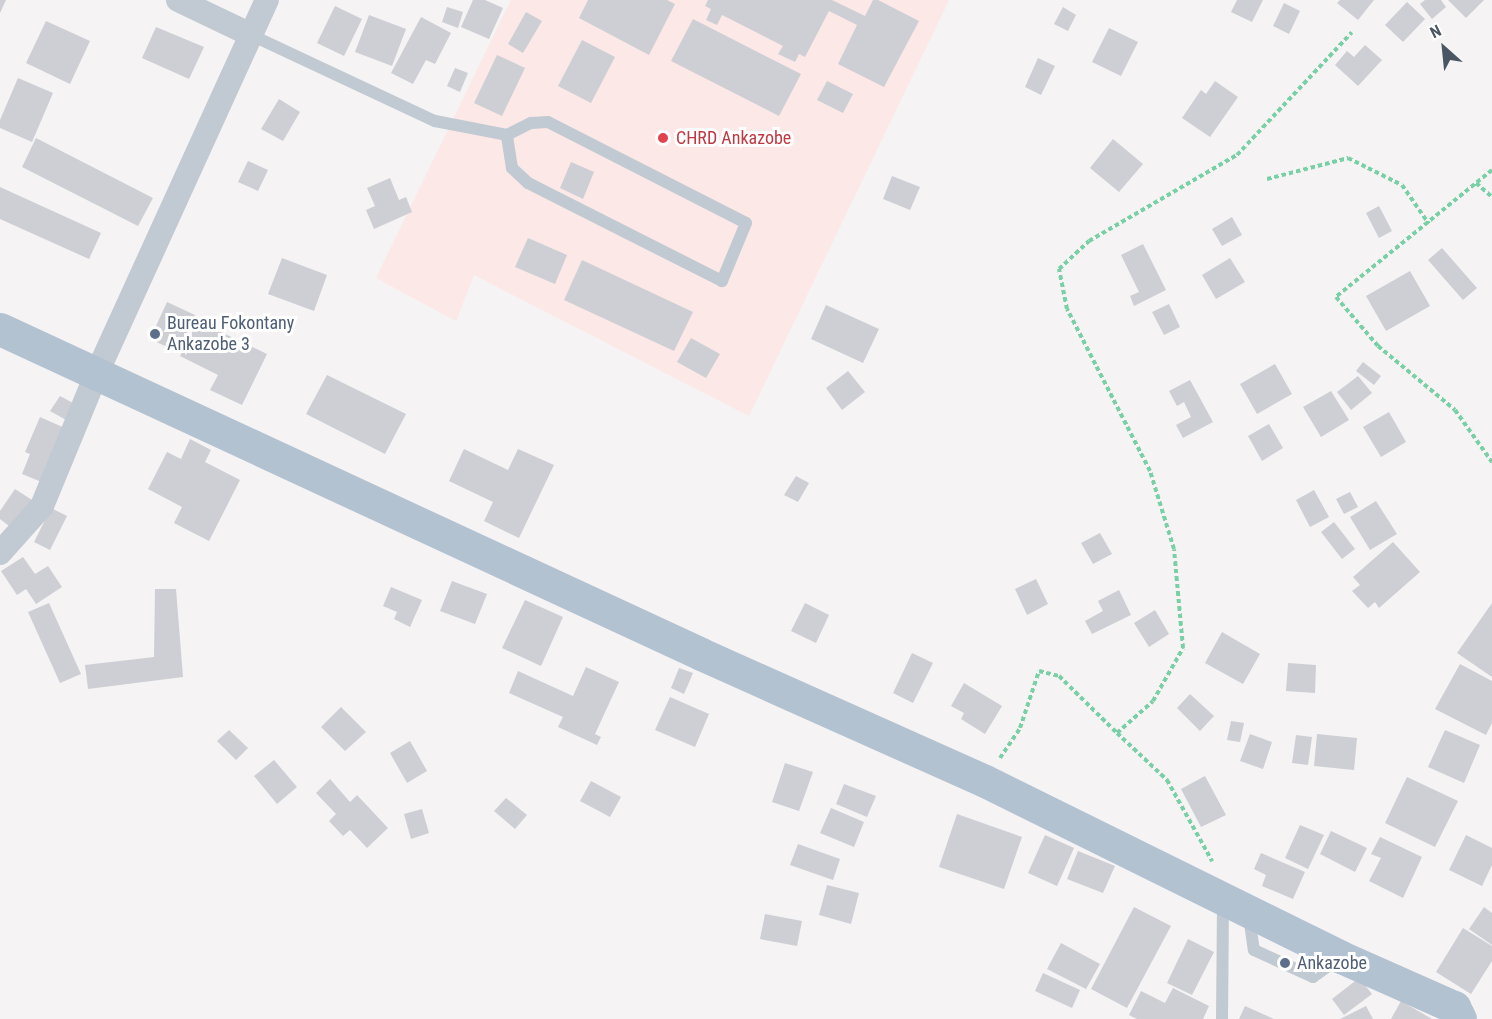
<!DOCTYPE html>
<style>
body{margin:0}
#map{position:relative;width:1492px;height:1019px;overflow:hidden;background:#f5f3f3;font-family:"Roboto Condensed",sans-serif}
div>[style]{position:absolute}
.medical>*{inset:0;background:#fce8e6}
.building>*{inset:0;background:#cdcfd5}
.path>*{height:4px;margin-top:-2px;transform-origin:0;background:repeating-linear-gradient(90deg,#7ad0a6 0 4.5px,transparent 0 7.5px)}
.service>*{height:12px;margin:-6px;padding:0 6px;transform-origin:6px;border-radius:6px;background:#c1cad2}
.minor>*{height:24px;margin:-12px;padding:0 12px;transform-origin:12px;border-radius:12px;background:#c1cad2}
.primary>*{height:33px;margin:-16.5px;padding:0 16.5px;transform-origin:16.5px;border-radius:16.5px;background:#b3c2d1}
.dots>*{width:16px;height:16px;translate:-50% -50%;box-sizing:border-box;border:3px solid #fff;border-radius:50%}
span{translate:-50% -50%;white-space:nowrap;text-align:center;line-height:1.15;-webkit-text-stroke:6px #fff;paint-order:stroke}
.health-label{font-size:18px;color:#be3a42}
.left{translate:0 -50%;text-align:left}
.service-label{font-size:18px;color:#4e5e75}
.north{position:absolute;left:1414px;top:18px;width:60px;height:60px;-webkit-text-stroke:4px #fff;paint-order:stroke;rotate:333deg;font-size:16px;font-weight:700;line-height:24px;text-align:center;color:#4a5661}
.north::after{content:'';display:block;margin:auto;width:21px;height:27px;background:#4a5661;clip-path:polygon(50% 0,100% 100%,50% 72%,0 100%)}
</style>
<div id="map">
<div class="medical">
<div style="clip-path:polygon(511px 0,949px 0,749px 416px,474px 275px,456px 321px,376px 278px)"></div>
</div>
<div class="building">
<div style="clip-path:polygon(0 0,6px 0,0 13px)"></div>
<div style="clip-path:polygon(473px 0,485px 0,503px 8px,489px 39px,461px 27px)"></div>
<div style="clip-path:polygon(588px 0,667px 0,675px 4px,649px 55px,579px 18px)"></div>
<div style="clip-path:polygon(708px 0,832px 0,865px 16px,873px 0,878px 0,919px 21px,884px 87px,838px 64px,857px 25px,829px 11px,805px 57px,799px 54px,795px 62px,778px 54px,783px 46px,722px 15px,717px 25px,706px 20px,711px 9px,705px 6px)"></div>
<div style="clip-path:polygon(1237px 0,1263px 0,1252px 22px,1231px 12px)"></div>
<div style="clip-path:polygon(1340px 0,1374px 0,1358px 20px,1337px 3px)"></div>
<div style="clip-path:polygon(1425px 0,1441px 0,1446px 7px,1432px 19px,1420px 4px)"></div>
<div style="clip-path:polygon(1448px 0,1484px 0,1466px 18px)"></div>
<div style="clip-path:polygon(1407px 2px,1425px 19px,1403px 42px,1385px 25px)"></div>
<div style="clip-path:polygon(1284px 3px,1300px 11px,1289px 34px,1273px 26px)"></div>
<div style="clip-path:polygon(335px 6px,362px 19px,344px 56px,317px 43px)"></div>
<div style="clip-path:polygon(447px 7px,463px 12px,458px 28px,442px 22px)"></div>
<div style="clip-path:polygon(1063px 7px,1076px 15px,1068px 31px,1054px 24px)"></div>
<div style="clip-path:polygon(526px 12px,542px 21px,523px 53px,508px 44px)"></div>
<div style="clip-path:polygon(369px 15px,406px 29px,392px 66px,355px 52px)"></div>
<div style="clip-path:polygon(421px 17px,451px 33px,435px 64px,426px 60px,413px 84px,391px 73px)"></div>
<div style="clip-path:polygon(693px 19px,801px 74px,779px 116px,671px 61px)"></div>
<div style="clip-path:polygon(46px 21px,90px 41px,70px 84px,26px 63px)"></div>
<div style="clip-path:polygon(156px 27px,204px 47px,189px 79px,142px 58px)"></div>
<div style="clip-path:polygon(1109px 28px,1138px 42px,1121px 76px,1092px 62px)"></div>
<div style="clip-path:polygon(582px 40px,615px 57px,591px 103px,558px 86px)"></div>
<div style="clip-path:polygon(1365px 45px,1382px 60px,1358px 86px,1335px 65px,1347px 51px,1354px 57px)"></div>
<div style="clip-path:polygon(497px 55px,525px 68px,502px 116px,474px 103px)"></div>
<div style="clip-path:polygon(1038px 58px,1055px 66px,1041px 95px,1025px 87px)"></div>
<div style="clip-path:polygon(455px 68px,468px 73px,460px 92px,447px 86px)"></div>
<div style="clip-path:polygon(18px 78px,53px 93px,32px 142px,0 128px,0 120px)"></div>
<div style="clip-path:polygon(827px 81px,853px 94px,843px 113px,817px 100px)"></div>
<div style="clip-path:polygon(1215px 81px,1238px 97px,1210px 137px,1182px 118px,1201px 90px,1206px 94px)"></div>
<div style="clip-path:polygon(279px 99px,300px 112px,283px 141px,261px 129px)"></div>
<div style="clip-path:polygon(36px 138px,153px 198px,138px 226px,22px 167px)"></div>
<div style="clip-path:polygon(1113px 139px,1143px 164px,1119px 192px,1090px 168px)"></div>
<div style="clip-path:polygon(248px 161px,268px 170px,258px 191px,238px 182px)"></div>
<div style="clip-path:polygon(571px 162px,594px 172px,583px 199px,560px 188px)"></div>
<div style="clip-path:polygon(892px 176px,920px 187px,910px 210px,883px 199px)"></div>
<div style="clip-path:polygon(390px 178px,399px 200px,406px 197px,412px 212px,374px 229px,366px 210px,375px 206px,367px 188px)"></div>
<div style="clip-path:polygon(0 187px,101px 233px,89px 259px,0 219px)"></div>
<div style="clip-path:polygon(1379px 206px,1392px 231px,1379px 238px,1366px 213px)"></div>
<div style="clip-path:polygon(1232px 217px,1242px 235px,1222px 246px,1212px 229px)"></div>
<div style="clip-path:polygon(528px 238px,567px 255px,555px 284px,515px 267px)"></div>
<div style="clip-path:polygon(1143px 244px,1166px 290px,1134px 306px,1130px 296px,1139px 292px,1121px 255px)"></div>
<div style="clip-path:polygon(1442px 248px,1477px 288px,1463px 300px,1428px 260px)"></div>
<div style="clip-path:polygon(282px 258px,327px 275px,314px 311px,268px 294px)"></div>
<div style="clip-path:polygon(1230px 258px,1245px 282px,1216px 299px,1202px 275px)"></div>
<div style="clip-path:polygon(582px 260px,693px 312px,674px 351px,564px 300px)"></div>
<div style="clip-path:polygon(1410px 271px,1430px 306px,1386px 331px,1366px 296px)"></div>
<div style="clip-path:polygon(167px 302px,195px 315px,178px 352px,150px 339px)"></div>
<div style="clip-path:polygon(1169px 304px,1180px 327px,1164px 335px,1152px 312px)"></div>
<div style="clip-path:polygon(826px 305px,879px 329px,863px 363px,811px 339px)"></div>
<div style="clip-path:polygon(198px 321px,267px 354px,242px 405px,210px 390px,218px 375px,180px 356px)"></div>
<div style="clip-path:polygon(691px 338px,720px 354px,706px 378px,677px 362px)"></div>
<div style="clip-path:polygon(1363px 362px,1381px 376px,1374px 385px,1356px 371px)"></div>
<div style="clip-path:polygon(1275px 364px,1292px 394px,1257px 414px,1240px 384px)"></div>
<div style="clip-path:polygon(848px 371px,865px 392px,842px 410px,826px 388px)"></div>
<div style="clip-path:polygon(327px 375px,406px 414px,385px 454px,306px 414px)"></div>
<div style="clip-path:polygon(1358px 376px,1372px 393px,1351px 410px,1337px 392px)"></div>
<div style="clip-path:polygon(1190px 380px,1213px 422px,1183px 438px,1176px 425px,1191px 417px,1184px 402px,1177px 406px,1169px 391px)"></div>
<div style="clip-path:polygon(1331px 391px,1349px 420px,1321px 437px,1303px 407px)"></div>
<div style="clip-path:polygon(60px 396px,75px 404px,66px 420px,50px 411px)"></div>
<div style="clip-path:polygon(1389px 412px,1406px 442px,1381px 457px,1363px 427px)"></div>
<div style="clip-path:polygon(40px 417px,67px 429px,44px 483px,22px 474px,30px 454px,25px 452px)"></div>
<div style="clip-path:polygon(1269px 424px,1283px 448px,1262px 461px,1248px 436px)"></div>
<div style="clip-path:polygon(190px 439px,211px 450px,205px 462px,240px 480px,209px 541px,174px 523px,182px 507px,148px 489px,167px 452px,181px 459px)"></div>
<div style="clip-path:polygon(464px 449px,508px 470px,518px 449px,554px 465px,519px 538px,484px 521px,493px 502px,449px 481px)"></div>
<div style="clip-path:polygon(796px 476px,809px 483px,798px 502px,784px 495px)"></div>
<div style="clip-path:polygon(15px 489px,32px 500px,13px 529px,0 519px,0 511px)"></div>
<div style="clip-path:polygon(1314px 490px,1329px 517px,1310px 527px,1296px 500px)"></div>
<div style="clip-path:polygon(1350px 492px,1358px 507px,1344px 514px,1336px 499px)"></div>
<div style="clip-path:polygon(1376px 501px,1397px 534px,1370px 550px,1350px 517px)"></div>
<div style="clip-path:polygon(51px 508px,67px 516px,50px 550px,34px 542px)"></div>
<div style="clip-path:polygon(1334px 522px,1355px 549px,1342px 559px,1321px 532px)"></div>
<div style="clip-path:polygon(1100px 533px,1112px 554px,1093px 564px,1081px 543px)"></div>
<div style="clip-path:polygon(1393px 542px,1420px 572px,1379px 608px,1375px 602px,1368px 608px,1352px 591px,1360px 585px,1353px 577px)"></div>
<div style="clip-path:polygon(23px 557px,35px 574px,48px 566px,62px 587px,36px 604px,26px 589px,17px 595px,1px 571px)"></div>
<div style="clip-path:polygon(1036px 579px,1048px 604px,1027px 615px,1015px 589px)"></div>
<div style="clip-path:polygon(452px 581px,487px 594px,475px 624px,440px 611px)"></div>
<div style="clip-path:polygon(391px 587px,422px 600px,410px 627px,394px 619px,397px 612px,383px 606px)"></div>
<div style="clip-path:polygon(155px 589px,176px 589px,183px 677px,88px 689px,85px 665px,154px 657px)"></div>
<div style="clip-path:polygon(1119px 590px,1131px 615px,1092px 634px,1085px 621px,1103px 611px,1098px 601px)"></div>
<div style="clip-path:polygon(525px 600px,563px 617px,541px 666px,502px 648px)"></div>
<div style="clip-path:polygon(49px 603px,81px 674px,60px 683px,28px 612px)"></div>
<div style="clip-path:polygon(805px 603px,829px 615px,816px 643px,791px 631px)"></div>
<div style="clip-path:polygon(1492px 603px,1492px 677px,1457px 653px)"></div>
<div style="clip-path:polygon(1155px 610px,1169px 634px,1149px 647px,1134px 623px)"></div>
<div style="clip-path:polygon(1222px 632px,1260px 654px,1243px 684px,1205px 663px)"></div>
<div style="clip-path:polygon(912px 653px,933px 663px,913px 703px,893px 693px)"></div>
<div style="clip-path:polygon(1288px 663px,1316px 665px,1315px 693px,1286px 691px)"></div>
<div style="clip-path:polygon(1460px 664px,1492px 681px,1492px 723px,1486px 735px,1435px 709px)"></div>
<div style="clip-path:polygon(586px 667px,619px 682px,595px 734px,601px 737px,597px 745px,558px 727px,563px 717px,509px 693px,518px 671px,573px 696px)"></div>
<div style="clip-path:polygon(679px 668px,693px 673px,684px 694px,671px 688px)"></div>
<div style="clip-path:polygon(964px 683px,1002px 706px,985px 734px,961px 719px,964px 713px,951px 706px)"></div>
<div style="clip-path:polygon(1190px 694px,1214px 716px,1200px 731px,1177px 708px)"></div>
<div style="clip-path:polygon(670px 697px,709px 714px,695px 747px,655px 730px)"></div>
<div style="clip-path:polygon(341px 707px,366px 732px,345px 751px,321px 727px)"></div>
<div style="clip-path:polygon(1231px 721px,1244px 723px,1240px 742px,1227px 740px)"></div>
<div style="clip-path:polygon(229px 730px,248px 748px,236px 760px,217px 741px)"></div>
<div style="clip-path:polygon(1445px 730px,1480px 745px,1464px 783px,1428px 767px)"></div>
<div style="clip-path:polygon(1250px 734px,1272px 742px,1263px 769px,1240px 761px)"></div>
<div style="clip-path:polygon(1317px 734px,1357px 738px,1354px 770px,1314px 766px)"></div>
<div style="clip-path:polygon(1296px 735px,1312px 737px,1308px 765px,1292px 763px)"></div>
<div style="clip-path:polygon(410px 741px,427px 771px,407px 783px,390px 753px)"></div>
<div style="clip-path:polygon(274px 760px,297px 787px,277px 804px,254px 776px)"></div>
<div style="clip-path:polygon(785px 763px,813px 772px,799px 811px,772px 802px)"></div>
<div style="clip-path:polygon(1205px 776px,1226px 815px,1201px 827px,1181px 789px)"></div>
<div style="clip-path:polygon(1407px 777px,1458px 801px,1435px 847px,1385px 823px)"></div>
<div style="clip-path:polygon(330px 779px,350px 802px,357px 795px,388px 828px,367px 848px,350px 830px,343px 836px,329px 821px,336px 814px,316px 793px)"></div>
<div style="clip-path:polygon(591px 781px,621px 797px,610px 817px,580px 801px)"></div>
<div style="clip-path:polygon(844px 784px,876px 796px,867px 817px,836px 804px)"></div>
<div style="clip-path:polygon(506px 798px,527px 815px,515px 829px,494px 811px)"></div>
<div style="clip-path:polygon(831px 808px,864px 822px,854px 847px,820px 833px)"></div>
<div style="clip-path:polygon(422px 809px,429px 833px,411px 839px,404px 814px)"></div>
<div style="clip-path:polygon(957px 814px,1022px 837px,1004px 889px,939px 867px)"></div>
<div style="clip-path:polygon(1300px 825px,1324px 835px,1308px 869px,1285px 858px)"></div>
<div style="clip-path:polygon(1331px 831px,1367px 848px,1355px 872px,1320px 854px)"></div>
<div style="clip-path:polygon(1045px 835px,1074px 848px,1057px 886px,1028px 873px)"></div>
<div style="clip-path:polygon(1466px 835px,1492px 848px,1492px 865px,1482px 886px,1449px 870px)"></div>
<div style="clip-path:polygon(1380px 837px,1422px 857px,1403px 898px,1369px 881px,1381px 858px,1371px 854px)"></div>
<div style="clip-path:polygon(798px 844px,840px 859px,833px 880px,790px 865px)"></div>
<div style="clip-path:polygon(1078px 851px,1115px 866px,1103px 893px,1067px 879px)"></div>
<div style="clip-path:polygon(1261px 853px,1305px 872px,1293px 899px,1262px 886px,1266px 875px,1254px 869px)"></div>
<div style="clip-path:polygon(827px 885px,859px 893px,851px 924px,819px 915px)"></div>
<div style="clip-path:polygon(1134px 907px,1171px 926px,1127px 1008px,1091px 989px)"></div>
<div style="clip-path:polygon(1484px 907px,1492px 913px,1492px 945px,1469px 929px)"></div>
<div style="clip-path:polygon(765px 914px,802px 921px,797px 946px,760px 939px)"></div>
<div style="clip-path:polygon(1463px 928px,1492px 946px,1492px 961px,1471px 994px,1436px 972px)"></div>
<div style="clip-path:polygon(1188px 939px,1214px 952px,1192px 995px,1167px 983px)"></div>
<div style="clip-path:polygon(1061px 943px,1100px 964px,1086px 989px,1047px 969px)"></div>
<div style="clip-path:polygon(1043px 973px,1080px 990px,1072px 1008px,1035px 991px)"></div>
<div style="clip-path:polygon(1359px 978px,1372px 994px,1344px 1015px,1332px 999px)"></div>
<div style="clip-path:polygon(1173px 988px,1209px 1006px,1203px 1019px,1137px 1019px,1129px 1015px,1141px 991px,1165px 1003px)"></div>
<div style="clip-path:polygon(1401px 1001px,1432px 1019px,1391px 1019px)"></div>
<div style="clip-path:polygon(1245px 1006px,1274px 1019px,1239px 1019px)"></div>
<div style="clip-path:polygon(1366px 1006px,1373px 1019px,1340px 1019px)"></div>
</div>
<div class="path">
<div style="left:1492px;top:170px;width:201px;rotate:140.9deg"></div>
<div style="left:1336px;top:297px;width:65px;rotate:49.4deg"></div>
<div style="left:1378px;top:346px;width:100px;rotate:39.7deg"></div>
<div style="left:1455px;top:410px;width:64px;rotate:54.6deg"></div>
<div style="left:1267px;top:179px;width:84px;rotate:-14.5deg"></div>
<div style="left:1348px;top:158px;width:60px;rotate:26.6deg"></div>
<div style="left:1402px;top:185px;width:47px;rotate:55.3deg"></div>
<div style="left:1476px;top:183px;width:21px;rotate:41deg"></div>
<div style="left:1117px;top:733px;width:69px;rotate:43.2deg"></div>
<div style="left:1167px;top:780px;width:93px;rotate:60.9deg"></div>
<div style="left:1000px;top:758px;width:36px;rotate:-56deg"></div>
<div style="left:1020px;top:728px;width:60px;rotate:-71.6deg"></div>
<div style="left:1039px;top:671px;width:21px;rotate:14deg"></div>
<div style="left:1059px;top:676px;width:81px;rotate:44.5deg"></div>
<div style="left:1117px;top:733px;width:48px;rotate:-41.6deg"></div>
<div style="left:1153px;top:701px;width:61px;rotate:-60.5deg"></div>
<div style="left:1183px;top:648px;width:99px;rotate:-95.2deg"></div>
<div style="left:1174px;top:549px;width:82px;rotate:-107.1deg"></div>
<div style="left:1150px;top:471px;width:182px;rotate:-117.1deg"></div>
<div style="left:1067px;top:309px;width:41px;rotate:-101.3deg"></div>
<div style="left:1059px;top:269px;width:41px;rotate:-43deg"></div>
<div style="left:1089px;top:241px;width:171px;rotate:-30.2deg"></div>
<div style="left:1237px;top:155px;width:168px;rotate:-46.9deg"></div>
</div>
<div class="service">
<div style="left:251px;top:35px;width:203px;rotate:25.1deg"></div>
<div style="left:435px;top:121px;width:73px;rotate:11deg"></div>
<div style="left:507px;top:135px;width:27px;rotate:-27deg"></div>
<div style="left:531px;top:123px;width:17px;rotate:-3deg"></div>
<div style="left:548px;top:122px;width:222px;rotate:27deg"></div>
<div style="left:746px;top:223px;width:63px;rotate:112.5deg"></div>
<div style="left:722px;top:281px;width:217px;rotate:-153.2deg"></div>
<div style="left:528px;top:183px;width:22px;rotate:-137deg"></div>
<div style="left:512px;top:168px;width:33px;rotate:-99deg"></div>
<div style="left:1249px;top:916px;width:34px;rotate:82deg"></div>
<div style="left:1254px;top:950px;width:65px;rotate:24.6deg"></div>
<div style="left:1313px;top:977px;width:31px;rotate:-36deg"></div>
<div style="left:1222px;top:1019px;width:117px;rotate:-89.5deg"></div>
</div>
<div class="minor">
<div style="left:178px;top:0;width:81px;rotate:25.6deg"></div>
<div style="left:0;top:553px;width:63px;rotate:-48.2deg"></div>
<div style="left:42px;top:506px;width:142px;rotate:-67.6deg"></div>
<div style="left:96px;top:375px;width:412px;rotate:-65.5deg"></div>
</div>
<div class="primary">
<div style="left:0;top:329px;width:773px;rotate:24.87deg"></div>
<div style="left:701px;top:654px;width:311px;rotate:24.1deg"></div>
<div style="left:985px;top:781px;width:397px;rotate:26.3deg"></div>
<div style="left:1341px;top:957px;width:124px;rotate:23.9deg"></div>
<div style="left:1454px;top:1007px;width:13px;rotate:63deg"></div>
</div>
<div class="dots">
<div style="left:663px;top:138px;background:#e0444e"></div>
<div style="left:155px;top:334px;background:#5c6f8a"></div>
<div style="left:1285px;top:963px;background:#5c6f8a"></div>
</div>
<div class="health-label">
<span class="left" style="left:676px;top:138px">CHRD Ankazobe</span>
</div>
<div class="service-label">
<span class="left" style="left:167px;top:334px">Bureau Fokontany<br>Ankazobe 3</span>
<span class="left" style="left:1297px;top:963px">Ankazobe</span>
</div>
<div class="north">N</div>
</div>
